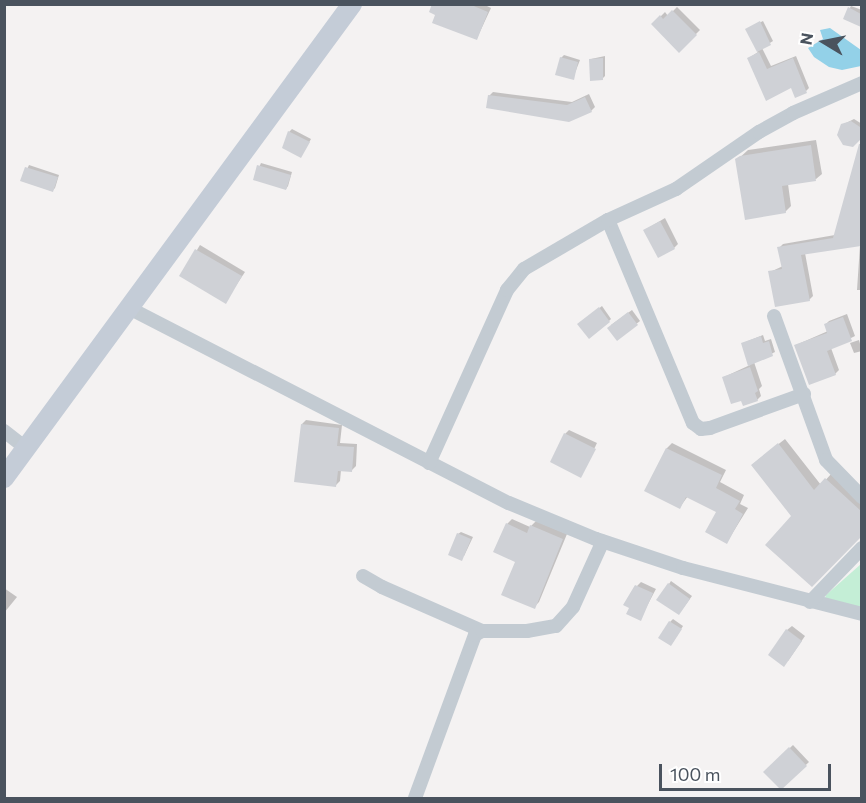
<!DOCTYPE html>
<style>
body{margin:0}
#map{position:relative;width:866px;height:803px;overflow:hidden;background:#f4f2f2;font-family:Commissioner,sans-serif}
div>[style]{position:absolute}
.green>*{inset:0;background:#c4eed6}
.water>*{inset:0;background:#93d1e8}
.shadow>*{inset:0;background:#0003}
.building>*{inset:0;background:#cfd1d6}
.street>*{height:14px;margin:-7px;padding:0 7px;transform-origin:7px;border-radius:7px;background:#c3cbd2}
.secondary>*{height:20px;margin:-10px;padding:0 10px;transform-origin:10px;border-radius:10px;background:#c4ccd7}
span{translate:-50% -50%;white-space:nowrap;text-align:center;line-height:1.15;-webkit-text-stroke:6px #fff;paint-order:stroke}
.frame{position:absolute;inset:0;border:6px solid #4a535e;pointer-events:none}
.north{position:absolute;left:794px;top:12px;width:60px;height:60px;-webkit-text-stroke:4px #fff;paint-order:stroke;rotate:280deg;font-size:16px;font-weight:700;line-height:24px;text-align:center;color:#4a535e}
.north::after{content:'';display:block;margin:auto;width:21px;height:27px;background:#4a535e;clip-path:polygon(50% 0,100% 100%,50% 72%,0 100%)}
.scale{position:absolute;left:659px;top:764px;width:172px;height:27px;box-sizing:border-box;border:3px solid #4a535e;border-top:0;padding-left:8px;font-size:18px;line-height:21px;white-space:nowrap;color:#4a535e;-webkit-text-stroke:4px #fff;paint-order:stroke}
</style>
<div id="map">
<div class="green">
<div style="clip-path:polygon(861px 564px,861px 613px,825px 598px,826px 595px)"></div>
</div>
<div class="water">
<div style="clip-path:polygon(830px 28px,861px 50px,861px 66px,842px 70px,829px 67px,814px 57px,808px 48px,823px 39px,820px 30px)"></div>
</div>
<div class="shadow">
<div style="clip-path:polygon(434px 4px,483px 4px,491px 8px,477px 38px)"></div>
<div style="clip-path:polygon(851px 6px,862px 10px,862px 26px,844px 18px)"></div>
<div style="clip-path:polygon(677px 7px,700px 30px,679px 51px,653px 24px,665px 12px,668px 16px)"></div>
<div style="clip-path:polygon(763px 21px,773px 41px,762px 48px,771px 66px,796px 56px,809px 88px,806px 91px,792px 86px,749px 58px,758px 52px,747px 29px)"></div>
<div style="clip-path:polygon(564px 55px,580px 60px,573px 78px,561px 58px)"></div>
<div style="clip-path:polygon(605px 56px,605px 76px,602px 79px,591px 59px)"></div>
<div style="clip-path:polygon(493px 92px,572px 102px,589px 94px,595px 107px,591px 111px,489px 96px)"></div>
<div style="clip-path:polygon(854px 119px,862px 124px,862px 136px,852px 145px,842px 125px)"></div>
<div style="clip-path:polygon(292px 129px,311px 139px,303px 153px,289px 132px)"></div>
<div style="clip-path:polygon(816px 140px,822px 174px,816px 179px,788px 184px,791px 206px,785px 212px,737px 160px,748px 150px)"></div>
<div style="clip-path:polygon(862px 150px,862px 199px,858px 214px,862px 214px,862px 290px,857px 290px,860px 245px,805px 253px,813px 296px,809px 300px,770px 272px,783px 266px,779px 248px,783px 244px,835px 235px,857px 154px)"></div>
<div style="clip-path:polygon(261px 163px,292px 172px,288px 186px,286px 189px,254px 179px)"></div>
<div style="clip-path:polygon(29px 165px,59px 175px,55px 188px,52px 191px,22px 180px)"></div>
<div style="clip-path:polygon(665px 218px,678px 244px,674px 248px,645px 230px)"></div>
<div style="clip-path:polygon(200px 245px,245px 272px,225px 302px,181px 276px)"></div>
<div style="clip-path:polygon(602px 306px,611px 319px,609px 321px,582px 322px)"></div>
<div style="clip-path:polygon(632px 310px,640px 321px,617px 339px,611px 325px)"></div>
<div style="clip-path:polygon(847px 314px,855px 336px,831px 348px,839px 370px,835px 374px,796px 345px,828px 331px,825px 325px,829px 321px)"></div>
<div style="clip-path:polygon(763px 335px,765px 341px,771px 339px,775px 352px,754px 362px,762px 386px,759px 389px,761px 396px,757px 400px,724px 377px,750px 365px,743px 343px)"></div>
<div style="clip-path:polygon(859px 340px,862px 351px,854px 353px,850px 343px)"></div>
<div style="clip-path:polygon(306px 420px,342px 425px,340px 443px,357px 444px,356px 466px,352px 470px,341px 470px,340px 481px,336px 485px,302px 424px)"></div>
<div style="clip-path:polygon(569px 430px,597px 443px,581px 476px,565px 434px)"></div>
<div style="clip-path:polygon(785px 439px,821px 485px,832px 473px,862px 500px,862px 534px,812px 585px,793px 516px,758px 460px)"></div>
<div style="clip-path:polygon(672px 443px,726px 470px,720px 482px,744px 495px,740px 504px,748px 508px,727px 542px,718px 511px,688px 496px,680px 507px,646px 490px,667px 448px)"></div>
<div style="clip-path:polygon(512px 519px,530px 527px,536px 521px,567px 534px,539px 602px,534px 607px,507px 524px)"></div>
<div style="clip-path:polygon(461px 532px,473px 537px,464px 556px,458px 534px)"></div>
<div style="clip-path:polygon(671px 581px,692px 596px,681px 611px,669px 584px)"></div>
<div style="clip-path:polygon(641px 582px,656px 589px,640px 619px,631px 607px,637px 586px)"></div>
<div style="clip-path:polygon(4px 588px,17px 597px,4px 613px)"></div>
<div style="clip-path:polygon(673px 619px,683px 626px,673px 642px,670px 622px)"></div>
<div style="clip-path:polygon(792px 626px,805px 636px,788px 661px,787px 630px)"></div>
<div style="clip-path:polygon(793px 745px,809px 762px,781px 788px,765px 772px)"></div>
</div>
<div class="building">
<div style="clip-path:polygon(432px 4px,469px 4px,488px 12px,477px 40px,432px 23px,435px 15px,429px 12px)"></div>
<div style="clip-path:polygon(848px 7px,861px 14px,861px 27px,843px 19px)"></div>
<div style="clip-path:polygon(672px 10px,697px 35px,679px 53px,651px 24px,660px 15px,663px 19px)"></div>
<div style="clip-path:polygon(760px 21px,771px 45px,757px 52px,745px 29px)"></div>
<div style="clip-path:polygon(759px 52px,767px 69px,793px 58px,807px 93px,795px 98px,791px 88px,766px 101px,747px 58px)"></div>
<div style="clip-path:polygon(560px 57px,578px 62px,574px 80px,555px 75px)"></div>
<div style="clip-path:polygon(603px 58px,603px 80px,590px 81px,589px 59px)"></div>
<div style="clip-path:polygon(488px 95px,567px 105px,585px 97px,592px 112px,569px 122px,486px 108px)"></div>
<div style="clip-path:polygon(851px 121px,860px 127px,860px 140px,853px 147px,843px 145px,837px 135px,841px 124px)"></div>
<div style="clip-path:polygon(288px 131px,310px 142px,301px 158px,282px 148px)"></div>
<div style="clip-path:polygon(859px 144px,861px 144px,861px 246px,801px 255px,810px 301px,775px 307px,768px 271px,782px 269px,777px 247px,833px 238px)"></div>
<div style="clip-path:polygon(811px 145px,816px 181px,782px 186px,786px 213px,745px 220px,735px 159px,740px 156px)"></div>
<div style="clip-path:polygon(257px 165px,291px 175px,286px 190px,253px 180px)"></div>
<div style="clip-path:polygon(25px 167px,58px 177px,53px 192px,20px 181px)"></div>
<div style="clip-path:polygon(660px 221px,675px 249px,658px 258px,643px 230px)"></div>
<div style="clip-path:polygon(195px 249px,242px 276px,226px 304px,179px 276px)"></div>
<div style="clip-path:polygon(599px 307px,610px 322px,589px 339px,577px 324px)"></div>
<div style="clip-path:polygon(628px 312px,638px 325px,617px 341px,607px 328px)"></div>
<div style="clip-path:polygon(843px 317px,852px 341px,827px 351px,836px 375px,809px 385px,794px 345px,827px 333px,824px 324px)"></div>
<div style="clip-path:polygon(761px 336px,763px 343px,769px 341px,773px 356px,748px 366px,741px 343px)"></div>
<div style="clip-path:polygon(750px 367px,758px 391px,755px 393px,758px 401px,743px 406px,741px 401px,731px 404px,722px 377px)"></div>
<div style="clip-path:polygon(301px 424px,339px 428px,337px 446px,354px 447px,352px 472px,338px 471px,336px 487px,294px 482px)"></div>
<div style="clip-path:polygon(564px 433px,596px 449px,581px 478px,550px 462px)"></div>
<div style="clip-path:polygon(778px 443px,814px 490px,825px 478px,861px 511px,861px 537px,812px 587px,765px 545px,791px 516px,751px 465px)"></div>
<div style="clip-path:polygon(666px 448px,722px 475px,716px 488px,740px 501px,735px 509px,743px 514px,727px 544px,705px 532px,716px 512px,686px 497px,680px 509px,644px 491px)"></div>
<div style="clip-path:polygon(506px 523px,527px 533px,530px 525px,563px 539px,535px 609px,501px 595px,515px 562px,493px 552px)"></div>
<div style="clip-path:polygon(457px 533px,471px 539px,462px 561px,448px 555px)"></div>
<div style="clip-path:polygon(668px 583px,690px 599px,679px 615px,656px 600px)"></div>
<div style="clip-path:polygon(635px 585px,653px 593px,641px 621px,626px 614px,629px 608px,623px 605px)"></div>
<div style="clip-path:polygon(669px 621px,682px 629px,671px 646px,658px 638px)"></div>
<div style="clip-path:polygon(786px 629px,802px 641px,784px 667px,768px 655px)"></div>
<div style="clip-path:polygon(789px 747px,807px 766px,781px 790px,763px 772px)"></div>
</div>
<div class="street">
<div style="left:608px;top:220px;width:220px;rotate:67.3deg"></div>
<div style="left:693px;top:423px;width:10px;rotate:37deg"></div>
<div style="left:701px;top:429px;width:9px;rotate:-6deg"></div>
<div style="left:710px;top:428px;width:100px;rotate:-19.9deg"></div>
<div style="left:129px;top:308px;width:427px;rotate:27.2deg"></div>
<div style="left:509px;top:503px;width:94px;rotate:22.5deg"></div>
<div style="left:596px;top:539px;width:92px;rotate:18.4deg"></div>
<div style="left:683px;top:568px;width:185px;rotate:14.4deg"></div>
<div style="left:774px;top:316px;width:153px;rotate:70.1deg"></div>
<div style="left:826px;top:460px;width:52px;rotate:45.8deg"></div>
<div style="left:4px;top:431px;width:28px;rotate:38deg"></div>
<div style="left:429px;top:463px;width:190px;rotate:-65.7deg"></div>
<div style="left:507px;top:290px;width:27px;rotate:-51deg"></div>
<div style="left:524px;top:269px;width:97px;rotate:-30.3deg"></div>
<div style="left:608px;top:220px;width:75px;rotate:-24.5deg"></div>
<div style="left:676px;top:189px;width:101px;rotate:-34.5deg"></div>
<div style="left:759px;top:132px;width:39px;rotate:-29deg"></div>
<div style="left:793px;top:113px;width:75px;rotate:-23.5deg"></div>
<div style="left:363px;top:576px;width:22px;rotate:30deg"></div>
<div style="left:382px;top:587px;width:109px;rotate:23.7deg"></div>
<div style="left:810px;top:602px;width:75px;rotate:-46.1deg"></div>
<div style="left:415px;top:798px;width:174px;rotate:-69.8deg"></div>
<div style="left:475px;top:635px;width:8px;rotate:-30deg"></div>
<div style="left:482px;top:631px;width:45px"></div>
<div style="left:527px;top:631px;width:29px;rotate:-10deg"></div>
<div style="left:556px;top:626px;width:25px;rotate:-48deg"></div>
<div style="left:573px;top:607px;width:72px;rotate:-65.6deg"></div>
</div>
<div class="secondary">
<div style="left:4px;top:478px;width:588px;rotate:-53.71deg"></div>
</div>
<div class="frame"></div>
<div class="north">N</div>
<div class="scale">100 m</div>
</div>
